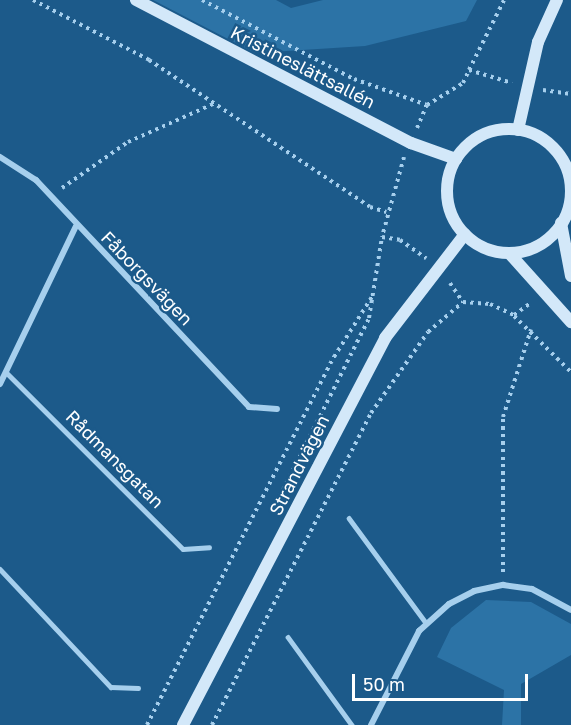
<!DOCTYPE html>
<meta charset="utf-8">
<style>
body{margin:0}
#map{position:relative;width:571px;height:725px;overflow:hidden;background:#1c5a8a;font-family:"Golos Text",sans-serif}
div>[style]{position:absolute}
.green>*{inset:0;background:#2c73a6}
.path>*{height:4px;margin-top:-2px;transform-origin:0;background:repeating-linear-gradient(90deg,#a6cfed 0 3px,transparent 0 7.5px)}
.lane>*{height:4.5px;margin:-2.25px;padding:0 2.25px;transform-origin:2.25px;border-radius:2.25px;background:#a6cfed}
.street>*{height:6px;margin:-3px;padding:0 3px;transform-origin:3px;border-radius:3px;background:#a6cfed}
.secondary>*{height:12px;margin:-6px;padding:0 6px;transform-origin:6px;border-radius:6px;background:#d3e8f9}
.secondary>.ring{margin:-6px;padding:0;box-sizing:content-box;background:none;border:12px solid #d3e8f9;border-radius:50%}
span{translate:-50% -50%;white-space:nowrap;text-align:center;line-height:1.15;-webkit-text-stroke:5px #1c5a8a;paint-order:stroke}
.street-label{font-size:18px;color:#fff}
.scale{position:absolute;left:352px;top:674px;width:176px;height:27px;box-sizing:border-box;border:3px solid #fff;border-top:0;padding-left:8px;font-size:18px;line-height:21px;white-space:nowrap;color:#fff;-webkit-text-stroke:4px #1c5a8a;paint-order:stroke}
</style>
<div id="map">
<div class="green">
<div style="clip-path:polygon(153px 0,276px 0,291px 8px,323px 0,477px 0,466px 21px,365px 46px,255px 53px)"></div>
<div style="clip-path:polygon(486px 600px,531px 602px,571px 624px,571px 655px,521px 684px,521px 725px,502px 725px,504px 690px,437px 657px,451px 628px)"></div>
</div>
<div class="path">
<div style="left:33px;top:0;width:131px;rotate:27.3deg"></div>
<div style="left:149px;top:60px;width:265px;rotate:33.6deg"></div>
<div style="left:370px;top:207px;width:17px;rotate:17deg"></div>
<div style="left:202px;top:0;width:171px;rotate:27.5deg"></div>
<div style="left:354px;top:79px;width:77px;rotate:19.6deg"></div>
<div style="left:469px;top:70px;width:78px;rotate:-63.4deg"></div>
<div style="left:543px;top:90px;width:28px;rotate:8deg"></div>
<div style="left:417px;top:128px;width:25px;rotate:-67deg"></div>
<div style="left:427px;top:105px;width:42px;rotate:-31.4deg"></div>
<div style="left:463px;top:83px;width:14px;rotate:-65deg"></div>
<div style="left:469px;top:70px;width:45px;rotate:16.8deg"></div>
<div style="left:404px;top:157px;width:83px;rotate:105.4deg"></div>
<div style="left:382px;top:237px;width:18px;rotate:9deg"></div>
<div style="left:400px;top:240px;width:32px;rotate:35deg"></div>
<div style="left:62px;top:188px;width:80px;rotate:-34.9deg"></div>
<div style="left:128px;top:142px;width:95px;rotate:-24.1deg"></div>
<div style="left:450px;top:283px;width:23px;rotate:56deg"></div>
<div style="left:514px;top:316px;width:80px;rotate:44.5deg"></div>
<div style="left:273px;top:510px;width:215px;rotate:-63.4deg"></div>
<div style="left:369px;top:318px;width:82px;rotate:-80.9deg"></div>
<div style="left:503px;top:572px;width:155px;rotate:-90deg"></div>
<div style="left:503px;top:417px;width:92px;rotate:-72.3deg"></div>
<div style="left:147px;top:725px;width:413px;rotate:-63.1deg"></div>
<div style="left:334px;top:357px;width:73px;rotate:-57.8deg"></div>
<div style="left:212px;top:725px;width:350px;rotate:-63deg"></div>
<div style="left:371px;top:413px;width:99px;rotate:-54.9deg"></div>
<div style="left:428px;top:332px;width:46px;rotate:-40.6deg"></div>
<div style="left:463px;top:302px;width:27px;rotate:4deg"></div>
<div style="left:490px;top:304px;width:26px;rotate:25deg"></div>
<div style="left:514px;top:315px;width:22px;rotate:-36deg"></div>
</div>
<div class="lane">
<div style="left:6px;top:372px;width:250px;rotate:45deg"></div>
<div style="left:183px;top:549px;width:26px;rotate:-4deg"></div>
<div style="left:349px;top:518px;width:130px;rotate:53.7deg"></div>
<div style="left:0;top:569px;width:162px;rotate:46.8deg"></div>
<div style="left:111px;top:687px;width:27px;rotate:2deg"></div>
<div style="left:288px;top:637px;width:109px;rotate:54deg"></div>
</div>
<div class="street">
<div style="left:0;top:157px;width:43px;rotate:32.6deg"></div>
<div style="left:36px;top:180px;width:311px;rotate:46.8deg"></div>
<div style="left:249px;top:407px;width:28px;rotate:4deg"></div>
<div style="left:567px;top:171px;width:4px"></div>
<div style="left:0;top:384px;width:175px;rotate:-64.3deg"></div>
<div style="left:371px;top:725px;width:106px;rotate:-62.9deg"></div>
<div style="left:419px;top:631px;width:40px;rotate:-42deg"></div>
<div style="left:449px;top:604px;width:28px;rotate:-27deg"></div>
<div style="left:474px;top:591px;width:30px;rotate:-12deg"></div>
<div style="left:503px;top:585px;width:29px;rotate:8deg"></div>
<div style="left:532px;top:589px;width:44px;rotate:28.3deg"></div>
</div>
<div class="secondary">
<div style="left:136px;top:0;width:310px;rotate:27.5deg"></div>
<div style="left:411px;top:143px;width:48px;rotate:19.6deg"></div>
<div class="ring" style="left:447px;top:129px;width:112px;height:112px"></div>
<div style="left:518px;top:130px;width:90px;rotate:-77.2deg"></div>
<div style="left:538px;top:42px;width:46px;rotate:-65.7deg"></div>
<div style="left:561px;top:223px;width:54px;rotate:79.3deg"></div>
<div style="left:509px;top:253px;width:93px;rotate:48.1deg"></div>
<div style="left:183px;top:725px;width:437px;rotate:-62.4deg"></div>
<div style="left:385px;top:338px;width:131px;rotate:-52.4deg"></div>
</div>
<div class="street-label">
<span style="left:303px;top:67px;rotate:27deg">Kristineslättsallén</span>
<span style="left:147px;top:278px;rotate:46deg">Fåborgsvägen</span>
<span style="left:115px;top:459px;rotate:45deg">Rådmansgatan</span>
<span style="left:299px;top:465px;rotate:-63deg">Strandvägen</span>
</div>
<div class="scale">50 m</div>
</div>
